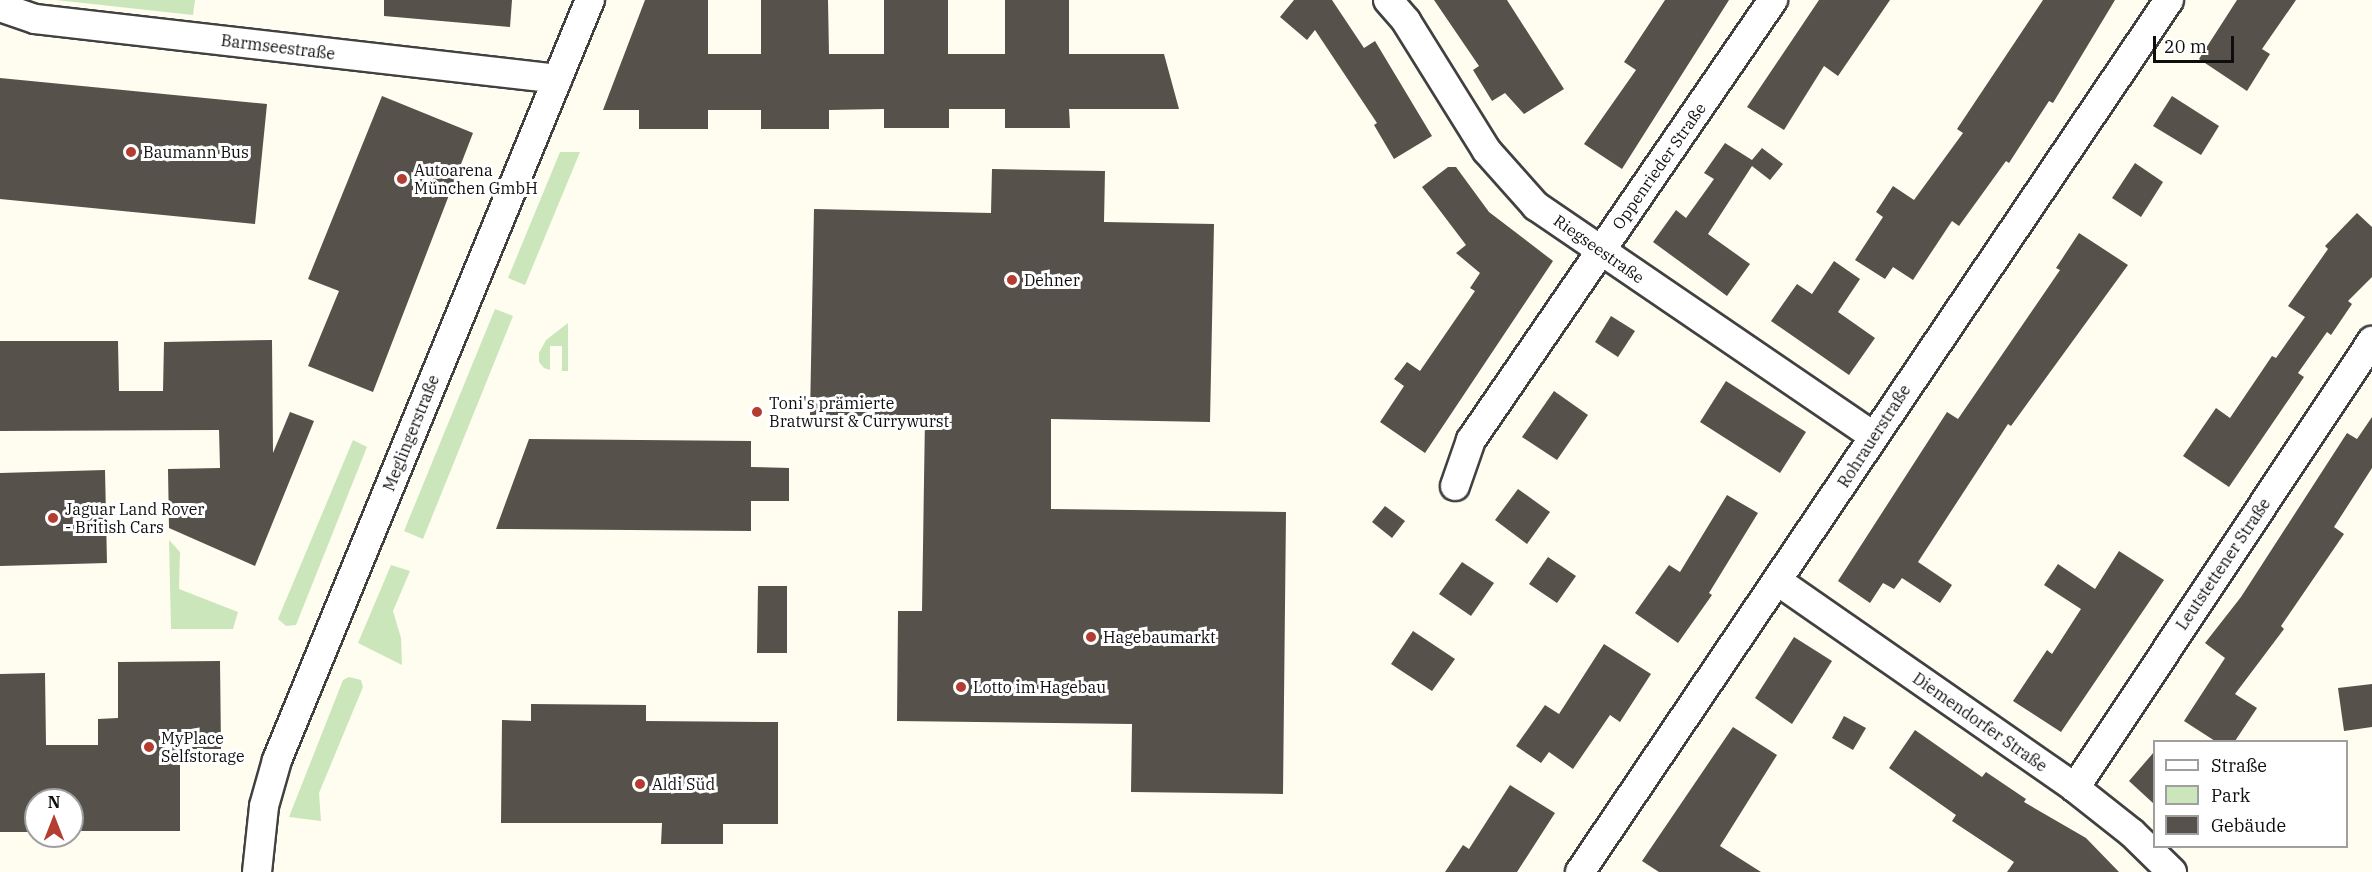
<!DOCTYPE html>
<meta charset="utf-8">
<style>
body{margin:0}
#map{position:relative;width:2372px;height:872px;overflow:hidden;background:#fefdf0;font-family:"IBM Plex Serif",serif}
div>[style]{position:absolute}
.green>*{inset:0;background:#cce6bc}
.building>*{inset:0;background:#56514b}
.roads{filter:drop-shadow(2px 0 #414141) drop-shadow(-2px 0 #414141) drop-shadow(0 2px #414141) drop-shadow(0 -2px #414141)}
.minor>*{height:28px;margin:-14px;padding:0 14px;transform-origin:14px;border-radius:14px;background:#fff}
.dots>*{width:16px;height:16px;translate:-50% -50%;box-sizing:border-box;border:3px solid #fff;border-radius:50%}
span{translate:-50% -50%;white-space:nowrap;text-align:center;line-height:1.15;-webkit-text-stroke:6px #fff;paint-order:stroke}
.street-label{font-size:16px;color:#0e0e0e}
.poi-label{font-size:16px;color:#0e0e0e}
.left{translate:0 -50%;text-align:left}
.legend{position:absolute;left:2153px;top:740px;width:195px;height:108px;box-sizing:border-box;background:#fff;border:2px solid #9f9f9f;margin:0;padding:8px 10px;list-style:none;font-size:18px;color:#0e0e0e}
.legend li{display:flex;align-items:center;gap:12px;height:30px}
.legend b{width:30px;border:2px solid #9f9f9f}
.north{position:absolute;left:24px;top:788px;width:60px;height:60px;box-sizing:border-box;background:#fff;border:2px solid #9f9f9f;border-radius:50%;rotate:0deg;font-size:16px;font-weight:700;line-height:24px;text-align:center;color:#0e0e0e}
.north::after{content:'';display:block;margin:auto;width:21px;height:27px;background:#b43c30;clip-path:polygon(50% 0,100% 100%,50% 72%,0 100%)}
.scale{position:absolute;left:2153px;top:36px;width:81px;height:27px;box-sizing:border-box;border:3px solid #0e0e0e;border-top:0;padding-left:8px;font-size:18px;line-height:21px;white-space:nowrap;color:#0e0e0e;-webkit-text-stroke:4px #fff;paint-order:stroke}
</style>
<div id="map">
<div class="green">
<div style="clip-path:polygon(56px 0,195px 0,193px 15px)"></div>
<div style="clip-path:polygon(560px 152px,580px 152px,525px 285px,508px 278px)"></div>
<div style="clip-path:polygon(495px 309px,513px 316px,423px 539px,404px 531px)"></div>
<div style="clip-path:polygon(568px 323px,568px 371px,562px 371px,562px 346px,550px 346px,550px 370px,544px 368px,539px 362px,539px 353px,546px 340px)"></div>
<div style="clip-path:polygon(353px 440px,367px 447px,296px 625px,286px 626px,278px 619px)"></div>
<div style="clip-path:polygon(169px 540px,180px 552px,179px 589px,238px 612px,233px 629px,171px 629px)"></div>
<div style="clip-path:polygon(391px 565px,410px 571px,393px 611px,401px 638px,402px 665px,358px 643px)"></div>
<div style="clip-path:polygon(349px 677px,361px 680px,363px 687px,319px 793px,321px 821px,289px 817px,343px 680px)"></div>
</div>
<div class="building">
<div style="clip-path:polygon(384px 0,512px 0,510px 27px,384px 16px)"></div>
<div style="clip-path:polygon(645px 0,708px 0,708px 54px,761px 54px,761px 0,828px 0,829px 54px,884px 54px,884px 0,948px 0,948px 54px,1005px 54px,1005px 0,1069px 0,1069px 54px,1164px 54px,1179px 109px,1069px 109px,1070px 128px,1005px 128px,1005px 109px,949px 109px,949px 128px,884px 128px,884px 109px,829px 110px,829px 129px,761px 129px,761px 110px,708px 110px,708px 129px,639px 129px,639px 110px,603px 110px)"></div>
<div style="clip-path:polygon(1294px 0,1332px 0,1364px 48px,1375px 41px,1432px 136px,1394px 159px,1374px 125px,1377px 123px,1315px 30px,1307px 40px,1280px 17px)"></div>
<div style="clip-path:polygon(1434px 0,1507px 0,1564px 89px,1524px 114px,1505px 93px,1492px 101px,1473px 70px,1479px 66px)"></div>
<div style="clip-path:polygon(1665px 0,1729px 0,1622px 169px,1584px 144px,1636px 70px,1624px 62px)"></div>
<div style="clip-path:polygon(1819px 0,1890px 0,1838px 76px,1824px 66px,1784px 130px,1747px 107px)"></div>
<div style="clip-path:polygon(2043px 0,2115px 0,2053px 103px,2049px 101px,2009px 163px,2006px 161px,1959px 226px,1952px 221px,1913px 280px,1893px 267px,1885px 279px,1855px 260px,1883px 217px,1876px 212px,1893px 186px,1914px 200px,1963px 133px,1957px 129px)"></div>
<div style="clip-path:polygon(2237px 0,2296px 0,2262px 49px,2270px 54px,2247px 91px,2199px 59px)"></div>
<div style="clip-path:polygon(0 78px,267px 104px,255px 224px,0 199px)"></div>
<div style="clip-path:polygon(382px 96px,473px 133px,373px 392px,308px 366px,339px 291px,308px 279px)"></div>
<div style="clip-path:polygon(2172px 96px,2219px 126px,2201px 155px,2153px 126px)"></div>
<div style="clip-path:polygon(1725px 143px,1752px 160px,1762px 148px,1783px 164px,1770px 180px,1752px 166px,1708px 234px,1750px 264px,1727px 296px,1653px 242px,1676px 210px,1686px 218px,1714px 179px,1704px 173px)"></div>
<div style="clip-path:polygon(2135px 163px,2163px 182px,2141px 217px,2112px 198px)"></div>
<div style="clip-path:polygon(1448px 167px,1456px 167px,1489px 212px,1553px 261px,1425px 453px,1380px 422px,1404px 386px,1394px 379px,1407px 362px,1420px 371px,1475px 291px,1470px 288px,1480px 273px,1456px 253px,1466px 245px,1422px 187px)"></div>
<div style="clip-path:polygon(992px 169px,1105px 171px,1104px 222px,1214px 224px,1210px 422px,1051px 419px,1051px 509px,1286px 512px,1283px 794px,1131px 792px,1132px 724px,897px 721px,898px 611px,922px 611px,925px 417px,810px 415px,814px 209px,991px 213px)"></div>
<div style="clip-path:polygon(2357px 213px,2372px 227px,2372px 277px,2348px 301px,2352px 304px,2331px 335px,2327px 332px,2298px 373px,2304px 377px,2229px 487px,2183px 456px,2216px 408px,2230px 418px,2272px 356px,2276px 358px,2305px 317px,2288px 306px,2328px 249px,2325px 246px)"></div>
<div style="clip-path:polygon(2079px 233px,2128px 265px,2011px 426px,2008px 424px,1918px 562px,1952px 585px,1940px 603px,1902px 578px,1894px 589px,1883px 583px,1870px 603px,1838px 581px,1947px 412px,1958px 419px,2060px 270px,2056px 268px)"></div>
<div style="clip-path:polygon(1834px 261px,1860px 279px,1838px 312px,1875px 338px,1849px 375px,1771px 321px,1797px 284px,1812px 294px)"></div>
<div style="clip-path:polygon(1611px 316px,1635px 331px,1618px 357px,1595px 342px)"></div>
<div style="clip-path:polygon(272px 340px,273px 453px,290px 412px,314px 421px,255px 566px,169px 528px,168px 469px,220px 468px,219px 430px,0 431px,0 341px,118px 341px,119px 391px,163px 391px,164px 342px)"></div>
<div style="clip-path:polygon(1726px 381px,1806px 432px,1780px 473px,1700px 422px)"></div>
<div style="clip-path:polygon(1554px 391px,1588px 415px,1557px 460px,1522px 437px)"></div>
<div style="clip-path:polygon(2372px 417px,2372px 468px,2334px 527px,2344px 534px,2281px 626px,2284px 629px,2235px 694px,2257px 708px,2235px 741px,2215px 741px,2184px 721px,2225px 658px,2205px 643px,2241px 597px,2347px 433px,2357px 439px)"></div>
<div style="clip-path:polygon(529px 439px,751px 441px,751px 467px,789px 468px,789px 501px,751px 501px,751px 531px,496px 529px)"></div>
<div style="clip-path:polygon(105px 470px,107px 563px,0 566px,0 473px)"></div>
<div style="clip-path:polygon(1518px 489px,1550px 512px,1527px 544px,1495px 520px)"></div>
<div style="clip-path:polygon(1727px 495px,1758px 513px,1709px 593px,1712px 595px,1678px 643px,1635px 613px,1669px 565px,1680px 572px)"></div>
<div style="clip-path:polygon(1385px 506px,1405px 521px,1392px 538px,1372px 522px)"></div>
<div style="clip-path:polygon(2119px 551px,2164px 580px,2061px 732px,2013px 701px,2047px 650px,2052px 654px,2081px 609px,2044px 585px,2058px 564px,2095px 589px)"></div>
<div style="clip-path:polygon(1548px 557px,1576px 576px,1557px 603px,1529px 584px)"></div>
<div style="clip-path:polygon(1462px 562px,1494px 583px,1471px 616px,1439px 594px)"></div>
<div style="clip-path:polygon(758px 586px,787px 586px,787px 653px,757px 653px)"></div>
<div style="clip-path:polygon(1413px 631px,1455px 659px,1432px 691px,1391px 664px)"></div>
<div style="clip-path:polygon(1794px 637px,1832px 661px,1792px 724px,1755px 698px)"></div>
<div style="clip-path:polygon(1604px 644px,1651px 674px,1620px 722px,1610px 715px,1573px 769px,1549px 752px,1541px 763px,1516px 746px,1545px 705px,1559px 714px)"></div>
<div style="clip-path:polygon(220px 661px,221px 749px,180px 749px,180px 831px,77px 831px,77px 800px,36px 800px,36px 832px,0 832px,0 674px,45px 673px,46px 745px,98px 745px,98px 719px,118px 718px,118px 662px)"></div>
<div style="clip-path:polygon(2372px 684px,2372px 727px,2344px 731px,2338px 688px)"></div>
<div style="clip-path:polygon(531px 704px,646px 705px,646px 721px,778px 722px,778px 824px,723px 824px,723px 844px,661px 844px,662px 823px,501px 823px,502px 720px,531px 721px)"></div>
<div style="clip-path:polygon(1844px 716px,1866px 728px,1853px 750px,1832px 738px)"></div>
<div style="clip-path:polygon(1733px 727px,1777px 755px,1720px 846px,1761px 872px,1659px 872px,1642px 861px)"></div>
<div style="clip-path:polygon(1915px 730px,1982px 777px,1986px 772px,2026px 799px,2024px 802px,2086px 838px,2119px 872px,2007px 872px,2014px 862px,1952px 821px,1956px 815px,1889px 768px)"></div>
<div style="clip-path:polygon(2154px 752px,2154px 804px,2129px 781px)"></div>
<div style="clip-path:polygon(1510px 785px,1555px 813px,1517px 872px,1445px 872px,1463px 845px,1469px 849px)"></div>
</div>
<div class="roads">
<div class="minor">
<div style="left:1388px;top:0;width:28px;rotate:49deg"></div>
<div style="left:1406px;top:21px;width:153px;rotate:58.1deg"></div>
<div style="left:1487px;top:151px;width:74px;rotate:48.3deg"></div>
<div style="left:1536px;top:206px;width:408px;rotate:34.3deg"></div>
<div style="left:0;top:7px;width:37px;rotate:19deg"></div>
<div style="left:35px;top:19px;width:526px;rotate:6.54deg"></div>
<div style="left:1455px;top:486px;width:49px;rotate:-70.8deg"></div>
<div style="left:1471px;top:440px;width:534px;rotate:-55.54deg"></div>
<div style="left:1779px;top:582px;width:361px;rotate:34.8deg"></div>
<div style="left:2075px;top:788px;width:73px;rotate:38.3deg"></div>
<div style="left:2132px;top:833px;width:56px;rotate:44.3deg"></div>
<div style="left:2075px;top:788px;width:537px;rotate:-56.4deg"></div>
<div style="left:257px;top:872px;width:66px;rotate:-83.9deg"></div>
<div style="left:264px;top:806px;width:48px;rotate:-74.2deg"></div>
<div style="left:277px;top:760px;width:822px;rotate:-67.62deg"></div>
<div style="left:1580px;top:872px;width:1052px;rotate:-55.96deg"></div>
</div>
</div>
<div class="dots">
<div style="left:131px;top:152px;background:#b43c30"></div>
<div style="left:402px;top:179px;background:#b43c30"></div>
<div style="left:1012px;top:280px;background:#b43c30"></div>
<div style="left:757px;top:412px;background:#b43c30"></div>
<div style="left:53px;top:518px;background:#b43c30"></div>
<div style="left:1091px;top:637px;background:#b43c30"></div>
<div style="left:961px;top:687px;background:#b43c30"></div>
<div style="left:149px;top:747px;background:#b43c30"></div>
<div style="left:640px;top:784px;background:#b43c30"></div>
</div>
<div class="street-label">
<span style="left:278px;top:47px;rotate:7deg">Barmseestraße</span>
<span style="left:1659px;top:166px;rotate:-55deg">Oppenrieder Straße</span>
<span style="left:1599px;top:249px;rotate:35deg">Riegseestraße</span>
<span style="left:411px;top:433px;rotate:-68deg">Meglingerstraße</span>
<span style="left:1874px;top:436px;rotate:-57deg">Rohrauerstraße</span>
<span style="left:2223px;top:564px;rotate:-56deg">Leutstettener Straße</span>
<span style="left:1980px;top:722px;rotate:35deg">Diemendorfer Straße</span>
</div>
<div class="poi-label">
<span class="left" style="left:143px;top:152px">Baumann Bus</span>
<span class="left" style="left:414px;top:179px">Autoarena<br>München GmbH</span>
<span class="left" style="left:1024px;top:280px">Dehner</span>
<span class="left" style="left:769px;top:412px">Toni's prämierte<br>Bratwurst &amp; Currywurst</span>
<span class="left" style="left:65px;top:518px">Jaguar Land Rover<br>- British Cars</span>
<span class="left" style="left:1103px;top:637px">Hagebaumarkt</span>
<span class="left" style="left:973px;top:687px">Lotto im Hagebau</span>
<span class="left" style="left:161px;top:747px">MyPlace<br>Selfstorage</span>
<span class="left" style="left:652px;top:784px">Aldi Süd</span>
</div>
<ul class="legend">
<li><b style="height:8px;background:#fff"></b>Straße</li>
<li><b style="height:16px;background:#cce6bc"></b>Park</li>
<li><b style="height:16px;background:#56514b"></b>Gebäude</li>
</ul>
<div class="north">N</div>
<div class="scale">20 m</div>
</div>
